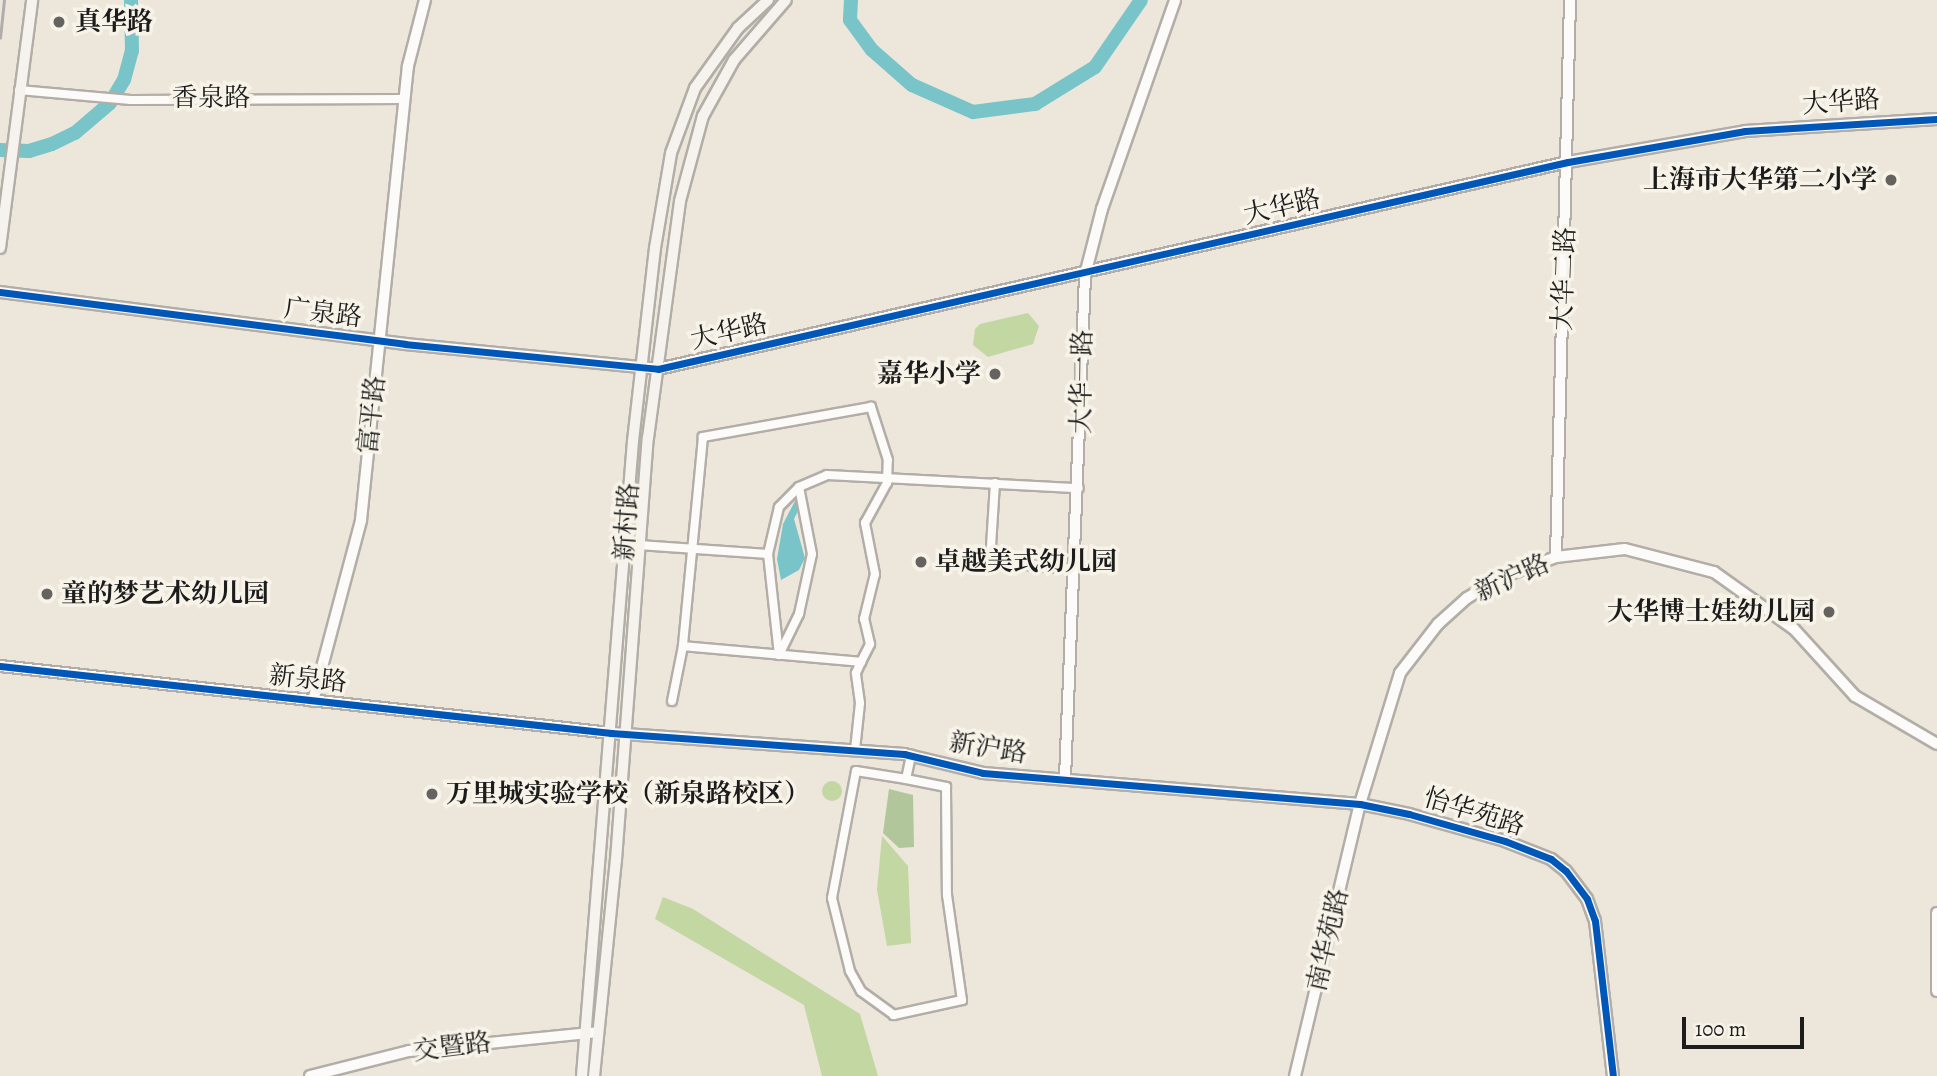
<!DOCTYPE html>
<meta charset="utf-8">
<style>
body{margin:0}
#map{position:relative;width:1937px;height:1076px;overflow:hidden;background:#ece6db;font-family:Alegreya,"Noto Serif SC",serif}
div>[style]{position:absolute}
.green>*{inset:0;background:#c3d7a3}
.round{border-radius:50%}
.forest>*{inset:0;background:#b1c79b}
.water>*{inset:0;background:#78c4c9}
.river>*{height:14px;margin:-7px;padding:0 7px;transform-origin:7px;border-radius:7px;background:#78c4c9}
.roads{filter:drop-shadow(2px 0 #b2aea7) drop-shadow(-2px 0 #b2aea7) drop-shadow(0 2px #b2aea7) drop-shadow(0 -2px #b2aea7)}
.minor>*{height:8px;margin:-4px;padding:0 4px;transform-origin:4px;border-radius:4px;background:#fcfbfa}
.tertiary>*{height:10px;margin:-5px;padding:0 5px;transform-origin:5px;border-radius:5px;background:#fcfbfa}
.secondary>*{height:10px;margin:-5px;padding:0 5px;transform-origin:5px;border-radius:5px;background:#f6f3ef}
.rail>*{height:2.5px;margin:-1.25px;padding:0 1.25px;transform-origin:1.25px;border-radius:1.25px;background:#afaeac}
.cycleway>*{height:7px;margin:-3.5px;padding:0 3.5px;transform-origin:3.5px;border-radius:3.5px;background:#0057b8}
.dots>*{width:19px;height:19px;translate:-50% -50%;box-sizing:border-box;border:4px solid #f7f3e8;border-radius:50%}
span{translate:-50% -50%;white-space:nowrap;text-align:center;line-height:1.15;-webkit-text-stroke:7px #f7f3e8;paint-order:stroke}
.poi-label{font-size:26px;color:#1c1c1c;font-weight:700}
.left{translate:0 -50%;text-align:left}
.right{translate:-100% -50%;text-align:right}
.street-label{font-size:26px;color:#1c1c1c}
.scale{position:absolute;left:1682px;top:1017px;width:122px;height:32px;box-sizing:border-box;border:4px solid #1c1c1c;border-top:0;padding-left:9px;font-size:21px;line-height:24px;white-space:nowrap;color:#1c1c1c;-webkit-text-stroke:5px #f7f3e8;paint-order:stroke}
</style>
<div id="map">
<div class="green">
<div style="clip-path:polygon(1028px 313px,1039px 326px,1033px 344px,988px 357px,973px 345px,975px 329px,980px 324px)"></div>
<div class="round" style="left:822px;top:781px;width:20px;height:20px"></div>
<div style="clip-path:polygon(882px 836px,908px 866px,911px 943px,887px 946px,877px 890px)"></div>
<div style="clip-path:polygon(663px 897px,693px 909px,860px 1014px,878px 1076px,822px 1076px,804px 1005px,655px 919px)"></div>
</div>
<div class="forest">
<div style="clip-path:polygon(889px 789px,913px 795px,914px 847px,899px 848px,883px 833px)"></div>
</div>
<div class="water">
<div style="clip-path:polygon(795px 501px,800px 507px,794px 519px,805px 558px,799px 570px,781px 580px,777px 559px,783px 524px)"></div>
</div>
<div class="river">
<div style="left:851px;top:0;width:20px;rotate:93deg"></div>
<div style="left:850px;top:20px;width:37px;rotate:54deg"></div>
<div style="left:872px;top:50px;width:53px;rotate:41.2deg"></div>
<div style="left:912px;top:85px;width:67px;rotate:23.9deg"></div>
<div style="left:973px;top:112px;width:63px;rotate:-7.4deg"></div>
<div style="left:1035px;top:104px;width:70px;rotate:-31.7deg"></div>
<div style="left:1095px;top:67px;width:81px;rotate:-55.5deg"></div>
<div style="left:0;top:150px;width:29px;rotate:2deg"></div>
<div style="left:29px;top:151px;width:24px;rotate:-17deg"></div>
<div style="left:52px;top:144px;width:25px;rotate:-26deg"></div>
<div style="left:75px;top:133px;width:46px;rotate:-40.6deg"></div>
<div style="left:110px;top:103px;width:27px;rotate:-59deg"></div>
<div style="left:124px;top:80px;width:30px;rotate:-75deg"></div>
<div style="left:132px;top:51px;width:51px;rotate:-91.1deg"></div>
</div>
<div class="roads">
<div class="minor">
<div style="left:19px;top:90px;width:112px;rotate:5.1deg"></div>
<div style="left:131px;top:100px;width:273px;rotate:-0.2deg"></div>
<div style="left:995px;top:483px;width:79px;rotate:93.6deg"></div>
<div style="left:990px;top:562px;width:84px;rotate:4.8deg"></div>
<div style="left:639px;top:545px;width:129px;rotate:4deg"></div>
<div style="left:779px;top:655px;width:102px;rotate:-96.2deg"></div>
<div style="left:768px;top:554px;width:48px;rotate:-76.8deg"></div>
<div style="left:779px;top:507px;width:28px;rotate:-45deg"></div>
<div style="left:799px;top:487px;width:30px;rotate:-23deg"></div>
<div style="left:827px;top:475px;width:252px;rotate:3deg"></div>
<div style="left:779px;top:655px;width:46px;rotate:-64deg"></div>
<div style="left:799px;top:614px;width:61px;rotate:-77.8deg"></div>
<div style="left:812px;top:554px;width:68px;rotate:-101deg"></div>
<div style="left:672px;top:701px;width:56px;rotate:-78.7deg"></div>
<div style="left:855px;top:750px;width:47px;rotate:-83.9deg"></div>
<div style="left:860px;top:703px;width:30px;rotate:-98deg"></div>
<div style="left:856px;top:673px;width:12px;rotate:-66deg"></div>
<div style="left:861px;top:662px;width:20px;rotate:-63deg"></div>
<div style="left:870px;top:644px;width:26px;rotate:-103deg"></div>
<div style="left:864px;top:619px;width:46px;rotate:-76.3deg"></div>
<div style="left:875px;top:574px;width:52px;rotate:-101.1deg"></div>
<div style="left:865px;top:523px;width:46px;rotate:-61.2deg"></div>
<div style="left:887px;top:483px;width:23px;rotate:-88deg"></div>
<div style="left:888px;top:460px;width:56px;rotate:-107.8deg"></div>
<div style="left:871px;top:407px;width:171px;rotate:169.9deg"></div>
<div style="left:703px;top:437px;width:210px;rotate:95.5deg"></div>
<div style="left:683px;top:646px;width:179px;rotate:5.1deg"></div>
<div style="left:906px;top:779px;width:41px;rotate:11.3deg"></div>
<div style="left:946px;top:787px;width:108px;rotate:89.5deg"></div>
<div style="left:947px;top:895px;width:106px;rotate:81.9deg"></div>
<div style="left:962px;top:1000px;width:70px;rotate:167.6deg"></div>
<div style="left:894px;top:1015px;width:41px;rotate:-144deg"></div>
<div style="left:861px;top:991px;width:23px;rotate:-119deg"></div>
<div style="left:850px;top:971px;width:75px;rotate:-103.9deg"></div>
<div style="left:832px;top:898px;width:129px;rotate:-79.3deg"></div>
<div style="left:856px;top:771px;width:51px;rotate:9.1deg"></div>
<div style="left:906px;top:779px;width:25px;rotate:-78deg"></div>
</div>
<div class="tertiary">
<div style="left:0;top:292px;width:408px;rotate:7.3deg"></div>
<div style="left:405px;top:344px;width:254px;rotate:5.6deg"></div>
<div style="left:658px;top:369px;width:933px;rotate:-12.82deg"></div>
<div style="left:1568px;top:162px;width:180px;rotate:-9.9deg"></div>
<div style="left:1745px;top:131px;width:192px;rotate:-3.6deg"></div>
<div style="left:1556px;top:557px;width:557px;rotate:-88.56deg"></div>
<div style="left:0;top:666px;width:615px;rotate:6.26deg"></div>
<div style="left:611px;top:733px;width:294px;rotate:4.1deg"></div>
<div style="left:904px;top:754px;width:81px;rotate:13.5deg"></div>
<div style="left:983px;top:773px;width:378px;rotate:4.7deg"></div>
<div style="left:1360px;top:804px;width:50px;rotate:11.5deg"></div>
<div style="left:1409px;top:814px;width:100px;rotate:15.7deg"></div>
<div style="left:1505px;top:841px;width:49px;rotate:21.4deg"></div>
<div style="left:1551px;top:859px;width:19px;rotate:39deg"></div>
<div style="left:1566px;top:871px;width:35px;rotate:53deg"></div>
<div style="left:1587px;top:899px;width:23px;rotate:70deg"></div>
<div style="left:1595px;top:921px;width:156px;rotate:83.4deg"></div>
<div style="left:313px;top:701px;width:187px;rotate:-75.1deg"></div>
<div style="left:361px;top:520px;width:456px;rotate:-84.1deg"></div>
<div style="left:408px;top:66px;width:68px;rotate:-75.6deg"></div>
<div style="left:1065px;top:778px;width:503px;rotate:-87.72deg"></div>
<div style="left:1085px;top:275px;width:68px;rotate:-75.6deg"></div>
<div style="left:1102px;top:209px;width:221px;rotate:-70.7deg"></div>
<div style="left:1937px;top:913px;width:78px;rotate:90deg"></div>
<div style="left:310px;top:1076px;width:102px;rotate:-14.2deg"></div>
<div style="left:409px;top:1051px;width:190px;rotate:-5.7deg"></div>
<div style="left:1295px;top:1076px;width:280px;rotate:-76.6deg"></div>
<div style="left:1360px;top:804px;width:137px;rotate:-73deg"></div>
<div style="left:1400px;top:673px;width:62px;rotate:-52.2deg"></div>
<div style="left:1438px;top:624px;width:39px;rotate:-42deg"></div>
<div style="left:1467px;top:598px;width:41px;rotate:-31deg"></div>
<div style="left:1502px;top:577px;width:58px;rotate:-20.3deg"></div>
<div style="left:1556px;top:557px;width:69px;rotate:-6.6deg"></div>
<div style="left:1625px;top:549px;width:92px;rotate:14.5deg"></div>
<div style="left:1714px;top:572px;width:98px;rotate:35.5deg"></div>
<div style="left:1794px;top:629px;width:91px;rotate:47.7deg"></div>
<div style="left:1855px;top:696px;width:95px;rotate:30.3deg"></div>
</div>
<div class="secondary">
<div style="left:0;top:248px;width:250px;rotate:-82.6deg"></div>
<div style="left:582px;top:1076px;width:637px;rotate:-85.41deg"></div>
<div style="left:633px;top:441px;width:194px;rotate:-83.5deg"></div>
<div style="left:655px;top:248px;width:96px;rotate:-80.4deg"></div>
<div style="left:671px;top:153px;width:69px;rotate:-69.7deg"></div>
<div style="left:695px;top:88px;width:74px;rotate:-54.4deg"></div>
<div style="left:738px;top:28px;width:41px;rotate:-43deg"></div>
<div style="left:594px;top:1076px;width:217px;rotate:-84.2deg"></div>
<div style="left:616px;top:860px;width:423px;rotate:-85.7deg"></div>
<div style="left:648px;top:438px;width:239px;rotate:-82.3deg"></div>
<div style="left:680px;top:201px;width:88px;rotate:-74.9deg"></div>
<div style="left:703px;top:116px;width:64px;rotate:-61deg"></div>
<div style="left:734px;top:60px;width:79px;rotate:-49.1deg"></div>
</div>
</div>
<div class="rail">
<div style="left:0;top:38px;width:38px;rotate:-84deg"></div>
</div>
<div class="cycleway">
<div style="left:0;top:292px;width:408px;rotate:7.3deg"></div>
<div style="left:405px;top:344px;width:254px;rotate:5.6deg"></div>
<div style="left:658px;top:369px;width:933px;rotate:-12.82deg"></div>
<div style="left:1568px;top:162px;width:180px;rotate:-9.9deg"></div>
<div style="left:1745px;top:131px;width:192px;rotate:-3.6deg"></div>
<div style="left:0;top:666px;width:615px;rotate:6.26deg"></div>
<div style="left:611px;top:733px;width:294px;rotate:4.1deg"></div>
<div style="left:904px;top:754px;width:81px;rotate:13.5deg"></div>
<div style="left:983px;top:773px;width:378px;rotate:4.7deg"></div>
<div style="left:1360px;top:804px;width:50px;rotate:11.5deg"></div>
<div style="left:1409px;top:814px;width:100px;rotate:15.7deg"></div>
<div style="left:1505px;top:841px;width:49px;rotate:21.4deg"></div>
<div style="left:1551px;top:859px;width:19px;rotate:39deg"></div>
<div style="left:1566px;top:871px;width:35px;rotate:53deg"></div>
<div style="left:1587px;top:899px;width:23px;rotate:70deg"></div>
<div style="left:1595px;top:921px;width:156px;rotate:83.4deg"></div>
</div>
<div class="dots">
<div style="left:59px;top:22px;background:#65635f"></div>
<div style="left:1891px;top:180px;background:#65635f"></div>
<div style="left:995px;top:374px;background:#65635f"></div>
<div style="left:921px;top:562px;background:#65635f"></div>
<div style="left:47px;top:594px;background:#65635f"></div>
<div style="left:1829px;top:612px;background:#65635f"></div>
<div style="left:432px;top:794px;background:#65635f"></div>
</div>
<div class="poi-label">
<span class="left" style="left:75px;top:22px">真华路</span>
<span class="right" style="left:1877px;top:180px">上海市大华第二小学</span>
<span class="right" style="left:981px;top:374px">嘉华小学</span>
<span class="left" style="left:935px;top:562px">卓越美式幼儿园</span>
<span class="left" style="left:61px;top:594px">童的梦艺术幼儿园</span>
<span class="right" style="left:1815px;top:612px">大华博士娃幼儿园</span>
<span class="left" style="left:446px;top:794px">万里城实验学校（新泉路校区）</span>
</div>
<div class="street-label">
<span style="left:211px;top:98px">香泉路</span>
<span style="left:1841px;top:102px;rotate:-4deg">大华路</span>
<span style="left:1282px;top:207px;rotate:-13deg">大华路</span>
<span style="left:1564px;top:279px;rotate:-88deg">大华二路</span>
<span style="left:323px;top:313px;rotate:7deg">广泉路</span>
<span style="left:729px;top:332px;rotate:-13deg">大华路</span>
<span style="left:1082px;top:382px;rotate:-89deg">大华一路</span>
<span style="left:372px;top:415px;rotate:-84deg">富平路</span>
<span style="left:627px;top:522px;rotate:-86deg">新村路</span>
<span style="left:1512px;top:578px;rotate:-24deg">新沪路</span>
<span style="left:308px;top:679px;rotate:6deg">新泉路</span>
<span style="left:988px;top:748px;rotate:9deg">新沪路</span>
<span style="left:1474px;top:812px;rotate:17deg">怡华苑路</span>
<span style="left:1328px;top:940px;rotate:-77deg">南华苑路</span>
<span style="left:452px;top:1047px;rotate:-7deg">交暨路</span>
</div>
<div class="scale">100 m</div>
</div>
